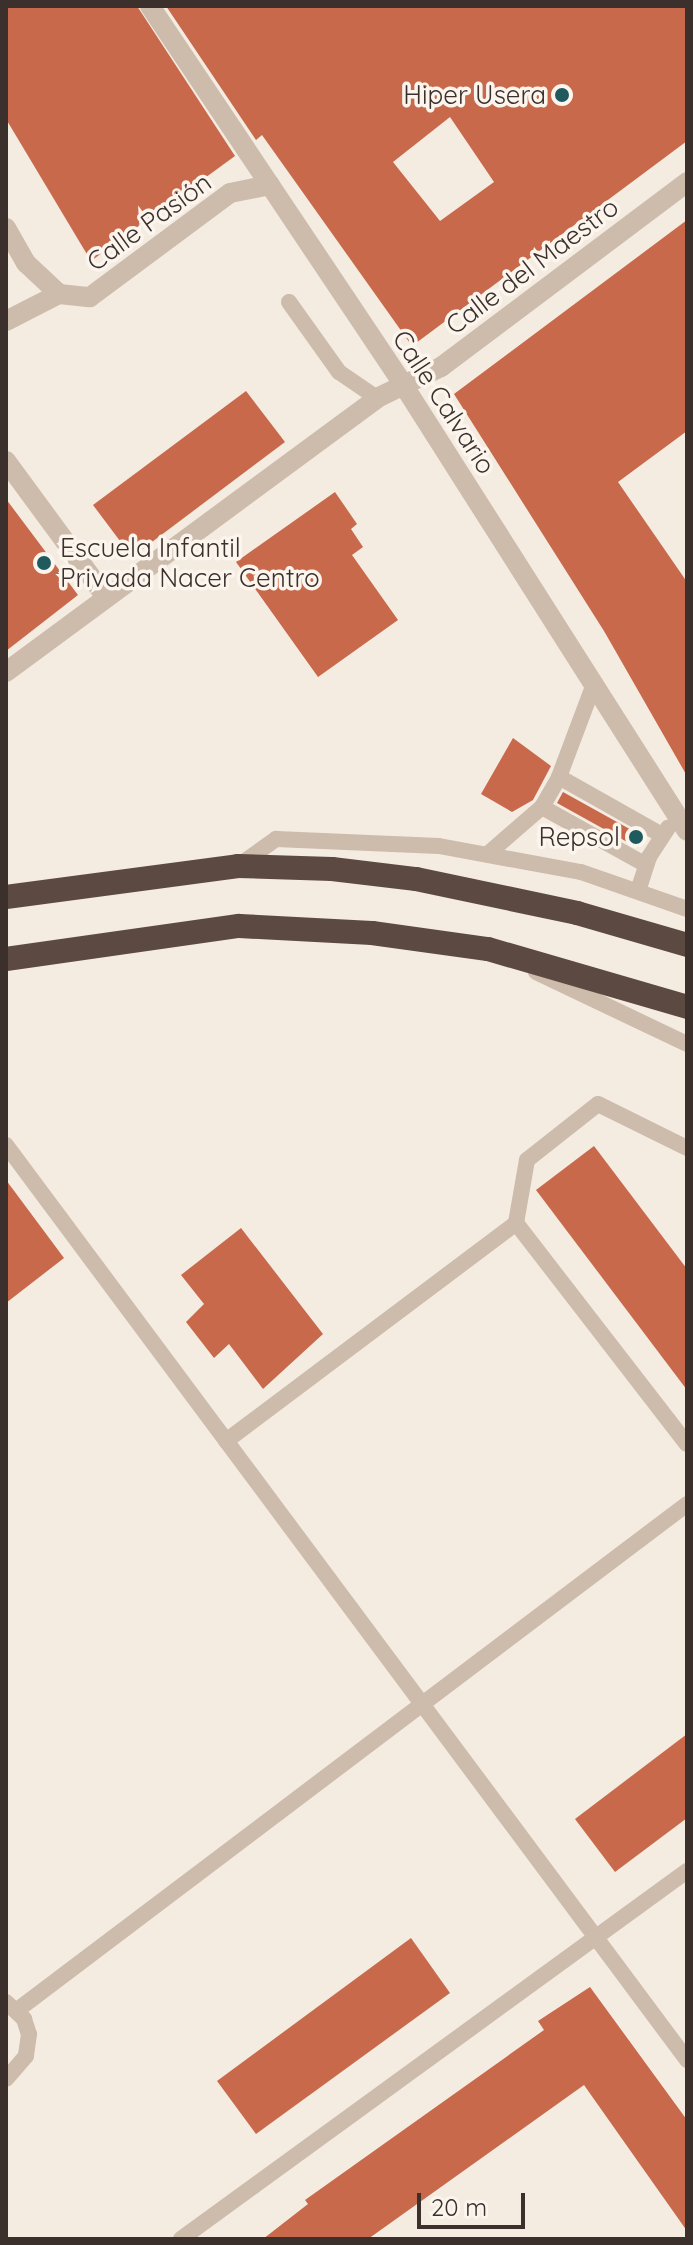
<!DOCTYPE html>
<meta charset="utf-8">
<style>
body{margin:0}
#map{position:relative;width:693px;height:2245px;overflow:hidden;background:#f4ebe1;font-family:Quicksand,sans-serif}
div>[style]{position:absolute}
.building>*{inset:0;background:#c8694b}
.lane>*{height:16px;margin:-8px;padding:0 8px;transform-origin:8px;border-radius:8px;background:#cdbbac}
.street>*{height:20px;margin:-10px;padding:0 10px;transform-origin:10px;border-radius:10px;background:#cdbbac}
.highway>*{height:24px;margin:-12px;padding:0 12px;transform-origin:12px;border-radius:12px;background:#5c4a42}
.dots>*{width:22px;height:22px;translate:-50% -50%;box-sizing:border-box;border:4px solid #fbf5ee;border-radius:50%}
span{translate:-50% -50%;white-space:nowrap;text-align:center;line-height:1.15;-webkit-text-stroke:7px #fbf5ee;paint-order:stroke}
.poi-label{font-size:26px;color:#3b302b}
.right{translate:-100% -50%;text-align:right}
.left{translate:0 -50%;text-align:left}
.street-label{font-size:26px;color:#3b302b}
.frame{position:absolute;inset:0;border:8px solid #3b302b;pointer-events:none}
.scale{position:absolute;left:417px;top:2193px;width:108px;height:36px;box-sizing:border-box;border:4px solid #3b302b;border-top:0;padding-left:10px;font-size:24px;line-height:28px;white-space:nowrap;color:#3b302b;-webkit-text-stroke:6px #fbf5ee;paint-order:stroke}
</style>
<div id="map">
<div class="building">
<div style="clip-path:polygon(6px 6px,137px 6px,235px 156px,91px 261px,6px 119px)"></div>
<div style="clip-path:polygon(evenodd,166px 6px,687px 6px,687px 141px,412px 346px,262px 135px,256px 140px,166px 6px,450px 117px,494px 182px,440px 221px,393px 162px,450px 117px)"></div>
<div style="clip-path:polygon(687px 220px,687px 431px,618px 482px,687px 582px,687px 776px,604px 631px,454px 394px)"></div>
<div style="clip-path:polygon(246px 391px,285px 442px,132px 557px,93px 505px)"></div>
<div style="clip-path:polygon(335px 492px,357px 524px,351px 529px,363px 547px,352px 555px,398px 620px,318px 677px,236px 562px)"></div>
<div style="clip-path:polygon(6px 499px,78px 595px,6px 651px)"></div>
<div style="clip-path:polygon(513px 738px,551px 766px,533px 800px,512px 812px,481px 794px)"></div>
<div style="clip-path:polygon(563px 792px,644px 837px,638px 848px,557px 803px)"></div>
<div style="clip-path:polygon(594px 1146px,687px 1269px,687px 1390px,536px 1190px)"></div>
<div style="clip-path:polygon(6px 1180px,64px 1258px,6px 1303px)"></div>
<div style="clip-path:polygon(241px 1228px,323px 1334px,263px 1389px,229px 1344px,214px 1358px,186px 1322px,204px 1304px,181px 1275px)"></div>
<div style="clip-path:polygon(687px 1734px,687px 1818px,615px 1872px,575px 1819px)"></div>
<div style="clip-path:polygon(411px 1938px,450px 1993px,256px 2134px,217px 2081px)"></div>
<div style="clip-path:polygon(590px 1987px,687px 2120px,687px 2231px,584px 2085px,368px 2239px,263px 2239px,308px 2204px,305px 2200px,544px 2030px,538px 2021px)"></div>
</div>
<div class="lane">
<div style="left:289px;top:302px;width:86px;rotate:54.5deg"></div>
<div style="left:339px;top:372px;width:46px;rotate:34.4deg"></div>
<div style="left:559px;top:777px;width:118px;rotate:29.4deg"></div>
<div style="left:542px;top:807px;width:119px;rotate:29.1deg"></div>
<div style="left:490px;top:852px;width:69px;rotate:-40.9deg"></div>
<div style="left:542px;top:807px;width:34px;rotate:-60deg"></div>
<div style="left:559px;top:777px;width:99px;rotate:-69.4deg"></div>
<div style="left:238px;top:866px;width:47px;rotate:-35.4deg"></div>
<div style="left:276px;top:839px;width:163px;rotate:2.5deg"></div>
<div style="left:439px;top:846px;width:144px;rotate:10.4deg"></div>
<div style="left:581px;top:872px;width:112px;rotate:19.2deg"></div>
<div style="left:638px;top:891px;width:36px;rotate:-72deg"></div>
<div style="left:649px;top:857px;width:35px;rotate:-57deg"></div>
<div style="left:536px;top:972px;width:167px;rotate:25.5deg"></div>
<div style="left:6px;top:1145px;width:1141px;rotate:53.34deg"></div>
<div style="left:516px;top:1223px;width:64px;rotate:-80.1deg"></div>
<div style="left:527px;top:1160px;width:90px;rotate:-38.3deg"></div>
<div style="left:598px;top:1104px;width:99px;rotate:26.3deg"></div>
<div style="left:226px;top:1441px;width:363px;rotate:-36.9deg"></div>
<div style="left:516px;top:1223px;width:279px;rotate:52.3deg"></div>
<div style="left:6px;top:2002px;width:25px;rotate:43deg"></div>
<div style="left:24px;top:2019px;width:16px;rotate:72deg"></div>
<div style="left:29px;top:2034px;width:22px;rotate:98deg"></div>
<div style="left:26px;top:2056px;width:30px;rotate:131deg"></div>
<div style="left:16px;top:2011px;width:841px;rotate:-37.07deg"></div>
<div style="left:181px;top:2239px;width:626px;rotate:-36.03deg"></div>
</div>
<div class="street">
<div style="left:150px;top:6px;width:457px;rotate:56.2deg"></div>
<div style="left:404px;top:386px;width:527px;rotate:57.55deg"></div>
<div style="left:6px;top:228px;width:40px;rotate:60.3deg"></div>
<div style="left:26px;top:263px;width:45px;rotate:43.2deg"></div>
<div style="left:59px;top:294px;width:31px;rotate:6deg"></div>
<div style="left:90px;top:297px;width:174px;rotate:-36.6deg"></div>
<div style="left:230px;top:193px;width:41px;rotate:-11.3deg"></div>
<div style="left:6px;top:321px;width:59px;rotate:-27deg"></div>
<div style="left:6px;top:461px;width:169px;rotate:53.7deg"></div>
<div style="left:6px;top:672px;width:461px;rotate:-36.4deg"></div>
<div style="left:377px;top:398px;width:71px;rotate:-25.8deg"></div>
<div style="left:441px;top:367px;width:308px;rotate:-36.9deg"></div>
</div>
<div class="highway">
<div style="left:6px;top:897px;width:234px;rotate:-7.6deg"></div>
<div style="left:238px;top:866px;width:94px;rotate:1.8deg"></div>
<div style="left:332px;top:869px;width:85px;rotate:6.8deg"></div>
<div style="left:416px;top:879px;width:165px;rotate:11.9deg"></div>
<div style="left:577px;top:913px;width:115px;rotate:16.2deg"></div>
<div style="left:6px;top:959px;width:235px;rotate:-8.1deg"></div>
<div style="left:239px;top:926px;width:133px;rotate:3deg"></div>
<div style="left:372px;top:933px;width:117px;rotate:7.9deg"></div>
<div style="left:488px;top:949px;width:207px;rotate:16.2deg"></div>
</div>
<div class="dots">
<div style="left:562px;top:95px;background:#1f5a5e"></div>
<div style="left:44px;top:563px;background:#1f5a5e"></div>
<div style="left:636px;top:837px;background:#1f5a5e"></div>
</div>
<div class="poi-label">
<span class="right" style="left:546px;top:95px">Hiper Usera</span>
<span class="left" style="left:60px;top:563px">Escuela Infantil<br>Privada Nacer Centro</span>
<span class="right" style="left:620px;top:837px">Repsol</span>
</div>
<div class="street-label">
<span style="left:149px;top:222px;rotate:-36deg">Calle Pasión</span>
<span style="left:532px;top:266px;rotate:-37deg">Calle del Maestro</span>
<span style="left:444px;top:402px;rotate:57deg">Calle Calvario</span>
</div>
<div class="frame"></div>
<div class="scale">20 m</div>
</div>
